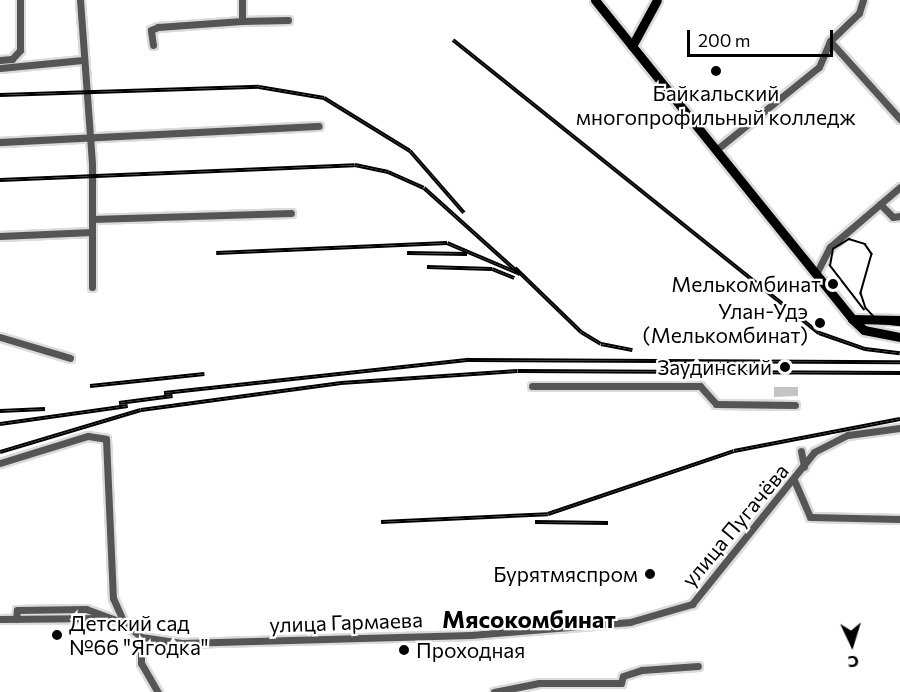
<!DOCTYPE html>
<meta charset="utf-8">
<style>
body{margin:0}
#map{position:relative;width:900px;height:692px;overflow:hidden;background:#fff;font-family:Commissioner,sans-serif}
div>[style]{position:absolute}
.building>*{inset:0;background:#c4c4c4}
.roads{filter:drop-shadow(2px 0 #dbdbdb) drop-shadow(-2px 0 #dbdbdb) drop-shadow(0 2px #dbdbdb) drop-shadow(0 -2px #dbdbdb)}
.minor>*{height:7px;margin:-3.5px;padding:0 3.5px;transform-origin:3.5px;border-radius:3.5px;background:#555}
.major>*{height:9px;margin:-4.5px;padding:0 4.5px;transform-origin:4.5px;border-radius:4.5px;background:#000}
.tram>*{height:1.5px;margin:-0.75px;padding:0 0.75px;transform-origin:0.75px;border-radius:0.75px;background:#000}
.rail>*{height:4px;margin-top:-2px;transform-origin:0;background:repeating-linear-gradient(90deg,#fff 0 4.5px,#000 0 9px);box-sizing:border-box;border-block:2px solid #000}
.dots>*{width:16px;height:16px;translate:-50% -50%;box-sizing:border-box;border:3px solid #fff;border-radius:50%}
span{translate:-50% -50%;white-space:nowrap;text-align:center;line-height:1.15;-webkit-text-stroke:4.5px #fff;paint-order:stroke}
.poi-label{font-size:21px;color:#000}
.right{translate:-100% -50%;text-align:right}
.left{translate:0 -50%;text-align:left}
.street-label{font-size:21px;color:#000}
.quarter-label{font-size:24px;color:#000;font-weight:700}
.north{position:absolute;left:822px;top:614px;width:60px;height:60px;-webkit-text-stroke:4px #fff;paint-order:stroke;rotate:176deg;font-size:16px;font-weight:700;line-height:24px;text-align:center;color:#000}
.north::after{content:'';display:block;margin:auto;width:21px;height:27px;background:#000;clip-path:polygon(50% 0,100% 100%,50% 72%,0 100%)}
.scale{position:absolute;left:687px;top:30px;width:146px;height:27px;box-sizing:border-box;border:3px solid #000;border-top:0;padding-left:8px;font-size:18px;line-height:21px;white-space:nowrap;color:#000;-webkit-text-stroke:4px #fff;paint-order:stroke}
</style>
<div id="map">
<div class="building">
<div style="clip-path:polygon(774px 387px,798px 387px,798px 396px,774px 397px)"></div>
</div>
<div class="roads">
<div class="minor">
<div style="left:80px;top:0;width:164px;rotate:85.8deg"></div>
<div style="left:92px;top:164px;width:123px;rotate:90deg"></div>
<div style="left:242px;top:0;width:21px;rotate:90deg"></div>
<div style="left:242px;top:21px;width:46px;rotate:-1.2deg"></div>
<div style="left:830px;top:41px;width:105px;rotate:48.1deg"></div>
<div style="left:153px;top:45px;width:15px;rotate:-98deg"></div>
<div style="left:151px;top:30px;width:8px;rotate:-23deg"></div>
<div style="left:158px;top:27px;width:84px;rotate:-4.1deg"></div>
<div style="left:0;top:60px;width:12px;rotate:-5deg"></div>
<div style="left:12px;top:59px;width:12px;rotate:-48deg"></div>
<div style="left:20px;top:50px;width:50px;rotate:-90deg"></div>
<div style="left:0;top:68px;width:83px;rotate:-5.5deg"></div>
<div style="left:0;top:142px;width:319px;rotate:-2.9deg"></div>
<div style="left:716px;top:150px;width:132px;rotate:-38.9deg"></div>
<div style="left:819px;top:67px;width:28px;rotate:-67deg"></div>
<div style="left:830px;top:41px;width:40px;rotate:-44deg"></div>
<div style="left:859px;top:13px;width:14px;rotate:-73deg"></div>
<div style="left:880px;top:204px;width:18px;rotate:45deg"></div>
<div style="left:893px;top:217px;width:7px;rotate:-8deg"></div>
<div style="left:92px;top:219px;width:199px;rotate:-1.7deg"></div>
<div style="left:0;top:236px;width:92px;rotate:-2.5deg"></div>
<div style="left:816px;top:274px;width:30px;rotate:-63deg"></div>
<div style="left:830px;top:247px;width:92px;rotate:-40.6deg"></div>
<div style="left:0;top:337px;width:73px;rotate:16.7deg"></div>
<div style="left:532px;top:386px;width:168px"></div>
<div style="left:700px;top:386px;width:24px;rotate:48deg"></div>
<div style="left:716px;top:404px;width:79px;rotate:0.7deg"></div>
<div style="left:801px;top:451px;width:16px;rotate:79deg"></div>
<div style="left:0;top:463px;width:92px;rotate:-17.1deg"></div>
<div style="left:88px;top:436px;width:18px;rotate:9deg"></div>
<div style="left:106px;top:439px;width:159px;rotate:87.5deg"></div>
<div style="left:113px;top:598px;width:27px;rotate:66deg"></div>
<div style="left:124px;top:623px;width:22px;rotate:39deg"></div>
<div style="left:141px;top:637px;width:41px;rotate:8.3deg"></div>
<div style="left:182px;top:643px;width:289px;rotate:-1.6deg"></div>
<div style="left:471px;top:635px;width:160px;rotate:-4.7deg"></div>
<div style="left:630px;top:622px;width:65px;rotate:-16.2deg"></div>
<div style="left:692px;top:604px;width:195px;rotate:-51.2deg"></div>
<div style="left:814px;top:452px;width:38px;rotate:-27deg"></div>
<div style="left:848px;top:435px;width:52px;rotate:-7.7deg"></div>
<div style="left:794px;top:480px;width:40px;rotate:66.6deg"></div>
<div style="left:810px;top:517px;width:90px;rotate:1.3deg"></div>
<div style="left:0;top:619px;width:102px;rotate:-0.6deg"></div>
<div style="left:16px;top:619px;width:9px;rotate:-84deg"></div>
<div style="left:17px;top:610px;width:69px;rotate:-0.8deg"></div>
<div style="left:86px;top:609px;width:40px;rotate:20.2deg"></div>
<div style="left:141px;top:637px;width:26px;rotate:90deg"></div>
<div style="left:141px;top:663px;width:34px;rotate:60deg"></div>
<div style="left:494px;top:692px;width:46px;rotate:-11.3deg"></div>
<div style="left:539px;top:683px;width:82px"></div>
<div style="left:621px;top:683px;width:7px;rotate:-74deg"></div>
<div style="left:623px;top:676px;width:20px;rotate:-18deg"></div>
<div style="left:642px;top:670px;width:56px;rotate:-4.1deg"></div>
</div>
<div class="major">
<div style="left:595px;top:0;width:410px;rotate:51.1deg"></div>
<div style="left:852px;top:319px;width:16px;rotate:43deg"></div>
<div style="left:864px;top:330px;width:37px;rotate:11deg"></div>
<div style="left:632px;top:46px;width:52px;rotate:-61.5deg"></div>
<div style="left:852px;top:319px;width:48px;rotate:1.2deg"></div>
</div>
</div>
<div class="tram">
<div style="left:864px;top:310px;width:56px;rotate:-127.7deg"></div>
<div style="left:830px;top:266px;width:17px;rotate:-80deg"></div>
<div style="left:833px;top:249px;width:19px;rotate:-32deg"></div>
<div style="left:849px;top:239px;width:17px;rotate:17deg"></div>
<div style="left:865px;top:244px;width:12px;rotate:55deg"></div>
<div style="left:872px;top:254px;width:41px;rotate:105.8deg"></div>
<div style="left:861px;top:293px;width:16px;rotate:72deg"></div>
<div style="left:866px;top:308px;width:21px;rotate:47deg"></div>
<div style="left:880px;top:323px;width:20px;rotate:6deg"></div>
</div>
<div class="rail">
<div style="left:453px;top:40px;width:469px;rotate:38.7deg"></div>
<div style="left:819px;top:333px;width:49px;rotate:19.2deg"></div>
<div style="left:865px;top:349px;width:35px;rotate:7deg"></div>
<div style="left:0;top:95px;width:259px;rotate:-1.8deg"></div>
<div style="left:259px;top:87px;width:66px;rotate:9.6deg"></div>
<div style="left:324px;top:98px;width:101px;rotate:31.6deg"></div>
<div style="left:410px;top:151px;width:82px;rotate:48.9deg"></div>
<div style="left:0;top:180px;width:355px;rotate:-2.4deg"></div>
<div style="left:355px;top:165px;width:34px;rotate:12deg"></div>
<div style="left:388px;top:172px;width:39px;rotate:24deg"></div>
<div style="left:424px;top:188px;width:129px;rotate:41.9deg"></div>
<div style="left:520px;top:274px;width:79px;rotate:-157deg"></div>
<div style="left:447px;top:243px;width:231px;rotate:177.5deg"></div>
<div style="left:407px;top:253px;width:60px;rotate:1deg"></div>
<div style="left:427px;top:267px;width:65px;rotate:1.8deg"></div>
<div style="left:492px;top:269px;width:24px;rotate:22deg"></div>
<div style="left:515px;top:268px;width:92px;rotate:44.1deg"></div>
<div style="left:581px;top:332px;width:23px;rotate:31deg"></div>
<div style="left:601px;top:344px;width:32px;rotate:11deg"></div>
<div style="left:90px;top:386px;width:115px;rotate:-6deg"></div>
<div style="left:164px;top:393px;width:307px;rotate:-6.2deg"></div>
<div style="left:469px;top:360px;width:431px;rotate:0.3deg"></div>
<div style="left:119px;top:403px;width:54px;rotate:-7.4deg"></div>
<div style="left:0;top:411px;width:45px;rotate:-2.5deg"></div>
<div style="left:0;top:424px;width:129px;rotate:-8deg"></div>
<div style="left:0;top:452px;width:147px;rotate:-16.6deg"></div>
<div style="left:141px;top:410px;width:202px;rotate:-7.7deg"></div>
<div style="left:341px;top:383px;width:177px;rotate:-3.9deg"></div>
<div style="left:518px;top:371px;width:382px;rotate:0.3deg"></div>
<div style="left:381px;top:522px;width:167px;rotate:-2.7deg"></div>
<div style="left:548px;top:514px;width:196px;rotate:-18.7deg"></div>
<div style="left:734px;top:451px;width:169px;rotate:-10.9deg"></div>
<div style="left:535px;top:522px;width:73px;rotate:0.8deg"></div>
</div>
<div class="dots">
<div style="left:716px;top:71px;background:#000"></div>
<div style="left:833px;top:284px;background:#000"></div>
<div style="left:820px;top:323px;background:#000"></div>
<div style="left:785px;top:367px;background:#000"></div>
<div style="left:650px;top:574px;background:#000"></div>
<div style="left:57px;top:635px;background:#000"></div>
<div style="left:404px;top:650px;background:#000"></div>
</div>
<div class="poi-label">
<span style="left:716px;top:105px">Байкальский<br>многопрофильный колледж</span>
<span class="right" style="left:821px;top:284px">Мелькомбинат</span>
<span class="right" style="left:808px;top:323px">Улан-Удэ<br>(Мелькомбинат)</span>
<span class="right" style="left:772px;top:367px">Заудинский</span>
<span class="right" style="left:638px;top:574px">Бурятмяспром</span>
<span class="left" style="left:69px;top:635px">Детский сад<br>№66 "Ягодка"</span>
<span class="left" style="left:416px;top:650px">Проходная</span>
</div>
<div class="street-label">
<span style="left:735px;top:525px;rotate:-50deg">улица Пугачёва</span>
<span style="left:346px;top:622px;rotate:-2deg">улица Гармаева</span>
</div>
<div class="quarter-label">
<span style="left:529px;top:619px">Мясокомбинат</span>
</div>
<div class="north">С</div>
<div class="scale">200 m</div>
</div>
